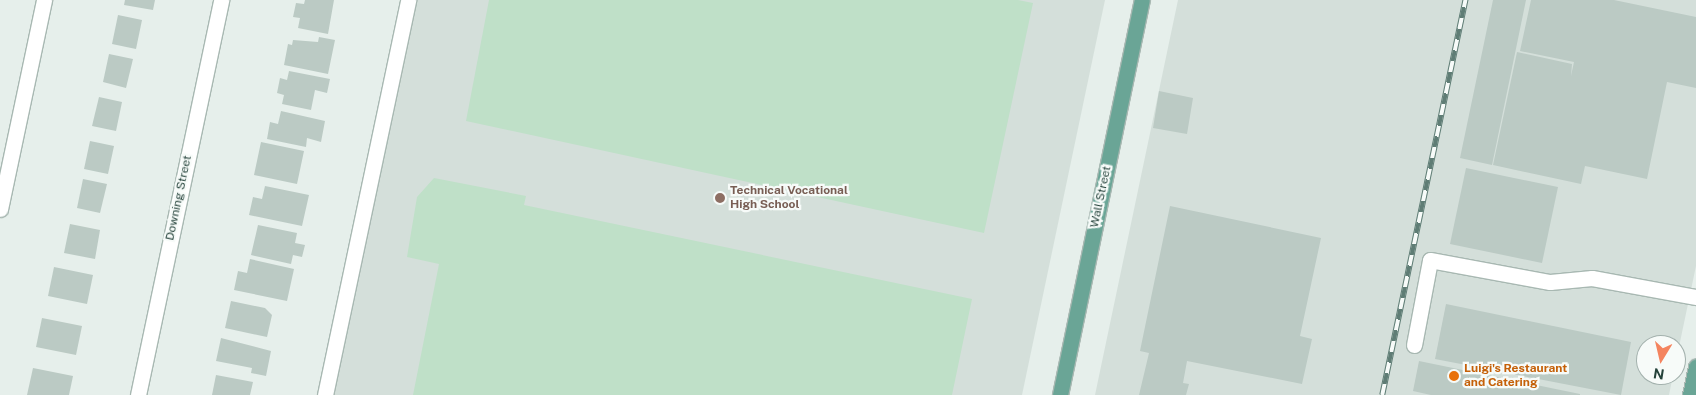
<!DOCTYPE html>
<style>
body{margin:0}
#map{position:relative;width:1696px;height:395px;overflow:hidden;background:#e6efeb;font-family:"Public Sans",sans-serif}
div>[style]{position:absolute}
.built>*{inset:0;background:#d4dfda}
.green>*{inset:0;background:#bfe0c8}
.building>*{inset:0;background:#bbcac4}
.roads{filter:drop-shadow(1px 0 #a8b8b2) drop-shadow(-1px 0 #a8b8b2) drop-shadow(0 1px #a8b8b2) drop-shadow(0 -1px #a8b8b2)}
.minor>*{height:15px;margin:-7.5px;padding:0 7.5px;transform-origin:7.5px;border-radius:7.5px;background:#fff}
.major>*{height:15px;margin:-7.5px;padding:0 7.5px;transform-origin:7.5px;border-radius:7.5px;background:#6aa596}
.rail>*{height:5.5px;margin-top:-2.75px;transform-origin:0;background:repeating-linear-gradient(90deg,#f7fbf9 0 11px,#5f7d75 0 22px);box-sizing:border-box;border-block:1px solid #5f7d75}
.dots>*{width:14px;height:14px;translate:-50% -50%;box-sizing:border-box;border:2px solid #f7fbf9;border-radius:50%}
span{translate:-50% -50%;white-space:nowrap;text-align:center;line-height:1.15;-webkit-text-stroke:4.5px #f7fbf9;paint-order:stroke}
.education-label{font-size:12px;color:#785e54;font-weight:700}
.left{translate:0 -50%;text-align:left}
.street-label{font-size:12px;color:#24423a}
.food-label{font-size:12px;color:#c56008;font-weight:700}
.north{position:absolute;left:1636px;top:335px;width:50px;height:50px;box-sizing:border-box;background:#f7fbf9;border:1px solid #a3b1ad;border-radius:50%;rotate:189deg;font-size:14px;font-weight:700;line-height:20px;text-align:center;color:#24423a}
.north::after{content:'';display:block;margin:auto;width:18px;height:22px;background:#f4845f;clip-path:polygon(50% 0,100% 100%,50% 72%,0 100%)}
</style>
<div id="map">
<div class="built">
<div style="clip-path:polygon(416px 0,1105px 0,1022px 395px,333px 395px)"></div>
<div style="clip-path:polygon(1178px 0,1696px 0,1696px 266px,1676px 361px,1676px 345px,1646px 345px,1646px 375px,1673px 375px,1669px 395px,1095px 395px)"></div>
</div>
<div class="green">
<div style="clip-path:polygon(489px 0,1018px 0,1033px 3px,984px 233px,466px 121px)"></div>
<div style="clip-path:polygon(434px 178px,526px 196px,524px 205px,972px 299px,952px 395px,413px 395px,439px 264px,407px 257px,417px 197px)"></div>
</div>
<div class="building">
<div style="clip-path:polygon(125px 0,155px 0,153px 10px,124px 5px)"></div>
<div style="clip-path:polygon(305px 0,334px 0,328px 34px,298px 28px,300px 18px,293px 17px,296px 3px,304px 4px)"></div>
<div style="clip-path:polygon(1493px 0,1526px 0,1492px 165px,1460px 158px)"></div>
<div style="clip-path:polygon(1531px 0,1614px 0,1696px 17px,1696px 88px,1667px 82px,1647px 179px,1585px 166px,1581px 184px,1493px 165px,1517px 52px,1572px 64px,1571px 76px,1574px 62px,1520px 51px)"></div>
<div style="clip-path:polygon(118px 15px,142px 20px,136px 49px,112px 44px)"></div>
<div style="clip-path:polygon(319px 37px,335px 40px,328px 74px,284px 65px,288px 44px,292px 45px,293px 40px,318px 42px)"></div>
<div style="clip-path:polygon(109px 54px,133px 59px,126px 88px,103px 82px)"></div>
<div style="clip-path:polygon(289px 71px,330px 79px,327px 93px,315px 90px,311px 110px,282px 104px,284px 95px,277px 93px,280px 78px,287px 80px)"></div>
<div style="clip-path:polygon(1159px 91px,1193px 98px,1187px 134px,1153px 128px)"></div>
<div style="clip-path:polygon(99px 97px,122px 102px,116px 131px,92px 126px)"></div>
<div style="clip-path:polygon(281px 111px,325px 121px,321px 142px,307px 138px,306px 147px,267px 139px,270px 122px,278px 124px)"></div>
<div style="clip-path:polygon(90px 141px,114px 146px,108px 174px,84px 169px)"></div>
<div style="clip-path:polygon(261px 142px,304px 151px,297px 184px,254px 175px)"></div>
<div style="clip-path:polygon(1466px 168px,1558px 187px,1542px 263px,1450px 244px)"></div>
<div style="clip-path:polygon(83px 179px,107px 184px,100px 213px,77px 208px)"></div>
<div style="clip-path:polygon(265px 186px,309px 195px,302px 226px,249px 215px,253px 197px,262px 199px)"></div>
<div style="clip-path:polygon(1170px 206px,1321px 238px,1300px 336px,1312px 339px,1302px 384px,1187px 361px,1183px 383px,1189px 384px,1186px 395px,1139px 395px,1149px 353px,1140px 351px)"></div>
<div style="clip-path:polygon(70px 224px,100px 230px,95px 259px,64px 253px)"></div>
<div style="clip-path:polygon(258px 225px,297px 233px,295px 243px,305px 245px,302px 257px,293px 255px,291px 264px,251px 255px)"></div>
<div style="clip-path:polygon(250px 259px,294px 269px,287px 301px,234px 290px,238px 271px,247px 273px)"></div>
<div style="clip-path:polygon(54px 267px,93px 275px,87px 304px,48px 296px)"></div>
<div style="clip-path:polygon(231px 301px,265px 308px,272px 315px,267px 337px,225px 328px)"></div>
<div style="clip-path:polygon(1446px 304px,1631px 342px,1621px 395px,1435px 359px)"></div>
<div style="clip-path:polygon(42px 318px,82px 326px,76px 355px,36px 347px)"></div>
<div style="clip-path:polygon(221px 338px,271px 351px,266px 376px,251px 373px,252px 368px,216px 361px)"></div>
<div style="clip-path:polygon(1419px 361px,1580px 394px,1580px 395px,1431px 395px,1413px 391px)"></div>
<div style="clip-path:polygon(33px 368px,73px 376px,69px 395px,27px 395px)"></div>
<div style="clip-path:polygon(216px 375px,253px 382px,250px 395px,212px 395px)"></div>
</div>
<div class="roads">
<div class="minor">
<div style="left:0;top:209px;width:214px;rotate:-78.1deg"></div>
<div style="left:1414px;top:345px;width:86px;rotate:-79.3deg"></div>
<div style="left:1430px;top:260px;width:122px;rotate:10.4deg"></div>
<div style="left:1550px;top:282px;width:42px;rotate:-5.4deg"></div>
<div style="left:1592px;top:278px;width:106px;rotate:10.4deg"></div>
<div style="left:138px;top:395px;width:404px;rotate:-78.1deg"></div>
<div style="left:325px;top:395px;width:404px;rotate:-78.1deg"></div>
</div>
<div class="major">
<div style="left:1060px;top:395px;width:403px;rotate:-78.3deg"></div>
<div style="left:1690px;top:395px;width:29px;rotate:-78deg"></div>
</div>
</div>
<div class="rail">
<div style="left:1382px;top:395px;width:404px;rotate:-78.1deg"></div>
</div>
<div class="dots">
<div style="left:720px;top:198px;background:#8d6e63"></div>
<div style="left:1454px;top:376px;background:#e8710a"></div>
</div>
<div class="education-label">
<span class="left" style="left:730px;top:198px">Technical Vocational<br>High School</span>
</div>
<div class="street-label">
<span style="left:1101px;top:197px;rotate:-78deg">Wall Street</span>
<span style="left:179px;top:198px;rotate:-78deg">Downing Street</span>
</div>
<div class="food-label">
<span class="left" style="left:1464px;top:376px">Luigi's Restaurant<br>and Catering</span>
</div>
<div class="north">N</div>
</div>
